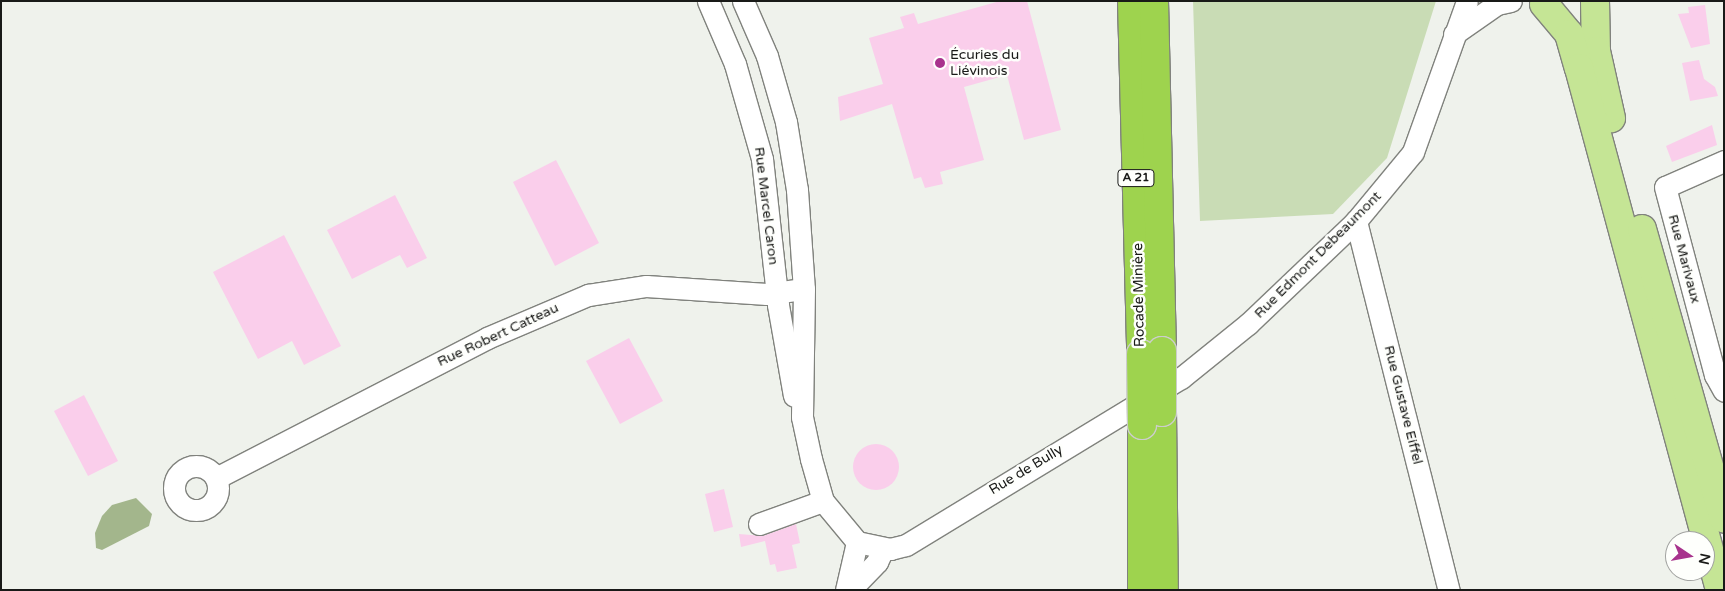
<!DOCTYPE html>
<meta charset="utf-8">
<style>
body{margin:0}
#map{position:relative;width:1725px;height:591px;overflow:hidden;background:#eff2ec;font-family:"Varela Round",sans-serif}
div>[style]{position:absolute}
.green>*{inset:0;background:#c9dcb5}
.water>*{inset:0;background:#a3b68c}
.building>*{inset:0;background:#faceeb}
.round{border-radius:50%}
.roads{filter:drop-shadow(1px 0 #80827d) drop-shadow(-1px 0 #80827d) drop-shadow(0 1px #80827d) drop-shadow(0 -1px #80827d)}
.minor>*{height:21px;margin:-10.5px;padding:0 10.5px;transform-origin:10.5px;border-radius:10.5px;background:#fff}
.minor>.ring{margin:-10.5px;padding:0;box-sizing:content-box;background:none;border:21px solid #fff;border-radius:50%}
.major>*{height:28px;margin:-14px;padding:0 14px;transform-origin:14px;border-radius:14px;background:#c5e595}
.highway>*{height:28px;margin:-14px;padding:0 14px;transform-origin:14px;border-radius:14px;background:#9ed34e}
.bridges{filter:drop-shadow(1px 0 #cccdcc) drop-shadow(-1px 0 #cccdcc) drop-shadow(0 1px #cccdcc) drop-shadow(0 -1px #cccdcc)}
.highway-bridge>*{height:28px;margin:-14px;padding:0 14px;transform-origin:14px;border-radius:14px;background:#9ed34e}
.dots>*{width:14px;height:14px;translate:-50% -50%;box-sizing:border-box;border:2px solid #fefffc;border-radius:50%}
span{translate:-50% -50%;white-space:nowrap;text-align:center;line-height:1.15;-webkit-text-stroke:5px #fefffc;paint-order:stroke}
.shield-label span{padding:1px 4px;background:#fefffc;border:1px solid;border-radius:4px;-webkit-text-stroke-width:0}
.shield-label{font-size:12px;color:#191a18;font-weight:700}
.poi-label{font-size:14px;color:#191a18}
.left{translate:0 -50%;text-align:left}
.street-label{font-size:14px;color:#191a18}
.frame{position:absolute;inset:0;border:2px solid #191a18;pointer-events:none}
.north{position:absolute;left:1665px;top:531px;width:50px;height:50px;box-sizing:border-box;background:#fefffc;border:1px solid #a2a3a1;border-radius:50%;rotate:102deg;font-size:14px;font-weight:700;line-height:20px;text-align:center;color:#191a18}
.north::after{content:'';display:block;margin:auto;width:18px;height:22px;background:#a8338d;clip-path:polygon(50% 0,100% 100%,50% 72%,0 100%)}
</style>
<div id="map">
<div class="green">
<div style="clip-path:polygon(1193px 1px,1436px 1px,1387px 158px,1333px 214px,1200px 221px)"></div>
</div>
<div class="water">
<div style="clip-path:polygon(136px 498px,152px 514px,149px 526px,102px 550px,96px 548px,95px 533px,102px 516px,112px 505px)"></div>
</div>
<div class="building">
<div style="clip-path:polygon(1000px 1px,1027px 1px,1061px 130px,1024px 140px,1007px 75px,964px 87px,984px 160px,940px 172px,943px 184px,925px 188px,921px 177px,914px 179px,892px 104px,840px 121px,838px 97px,883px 84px,869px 38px,904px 28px,900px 17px,914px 13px,918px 24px)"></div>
<div style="clip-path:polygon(1705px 5px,1710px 44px,1691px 48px,1678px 14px,1689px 13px,1688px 7px)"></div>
<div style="clip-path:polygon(1699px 60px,1704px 79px,1715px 87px,1718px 96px,1690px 101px,1682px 63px)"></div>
<div style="clip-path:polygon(1712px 125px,1717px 145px,1672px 162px,1666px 146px)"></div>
<div style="clip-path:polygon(556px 160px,599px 243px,555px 266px,513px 182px)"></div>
<div style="clip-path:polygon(395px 195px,427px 258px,407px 268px,400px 255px,352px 279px,327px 230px)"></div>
<div style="clip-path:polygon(284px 235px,341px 346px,304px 365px,292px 341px,258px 359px,213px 272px)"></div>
<div style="clip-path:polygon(629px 338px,663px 401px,620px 424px,586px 361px)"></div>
<div style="clip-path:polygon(84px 395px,118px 461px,88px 476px,54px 411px)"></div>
<div class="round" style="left:853px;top:444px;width:46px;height:46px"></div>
<div style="clip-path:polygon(724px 489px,733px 527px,714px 532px,705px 494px)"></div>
<div style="clip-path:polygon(796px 524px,800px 543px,792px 545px,797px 568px,777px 572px,775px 564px,770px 565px,765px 541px,741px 547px,739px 534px,763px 536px)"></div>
</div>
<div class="roads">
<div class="minor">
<div style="left:708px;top:1px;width:69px;rotate:66.8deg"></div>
<div style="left:735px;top:64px;width:99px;rotate:74.1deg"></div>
<div style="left:762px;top:159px;width:147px;rotate:83.7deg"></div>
<div style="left:778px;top:305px;width:92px;rotate:80deg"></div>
<div style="left:743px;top:1px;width:60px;rotate:66.4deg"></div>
<div style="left:767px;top:56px;width:69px;rotate:73.9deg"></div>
<div style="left:786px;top:122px;width:69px;rotate:80.8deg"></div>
<div style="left:797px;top:190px;width:99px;rotate:86deg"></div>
<div style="left:804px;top:289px;width:128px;rotate:90.9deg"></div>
<div style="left:802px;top:417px;width:43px;rotate:77.9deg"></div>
<div style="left:811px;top:459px;width:44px;rotate:74.1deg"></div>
<div style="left:823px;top:501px;width:53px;rotate:50.3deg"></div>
<div style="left:1454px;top:34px;width:52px;rotate:-34.9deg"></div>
<div style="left:1497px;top:4px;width:14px;rotate:-12deg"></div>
<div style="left:1724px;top:161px;width:64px;rotate:156.2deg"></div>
<div style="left:1665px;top:187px;width:195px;rotate:75.1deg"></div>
<div style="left:1715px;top:375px;width:18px;rotate:61deg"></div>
<div style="left:1356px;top:221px;width:381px;rotate:75.9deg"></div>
<div class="ring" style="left:174px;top:466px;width:23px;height:23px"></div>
<div style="left:216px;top:478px;width:305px;rotate:-27.3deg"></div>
<div style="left:487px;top:338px;width:110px;rotate:-23.1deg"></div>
<div style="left:588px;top:295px;width:59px;rotate:-8.8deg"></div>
<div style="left:646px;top:286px;width:121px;rotate:3.8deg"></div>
<div style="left:767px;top:294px;width:37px;rotate:-8deg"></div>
<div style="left:759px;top:524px;width:68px;rotate:-19.8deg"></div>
<div style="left:857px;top:542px;width:34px;rotate:12deg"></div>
<div style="left:890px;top:549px;width:16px;rotate:-14deg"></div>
<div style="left:906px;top:545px;width:322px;rotate:-31.3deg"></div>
<div style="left:1181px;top:378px;width:86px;rotate:-38.9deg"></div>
<div style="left:1248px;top:324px;width:149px;rotate:-43.6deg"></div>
<div style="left:1356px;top:221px;width:89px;rotate:-50.4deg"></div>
<div style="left:1413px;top:152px;width:160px;rotate:-70.3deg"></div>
<div style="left:846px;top:590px;width:49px;rotate:-77.1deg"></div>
<div style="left:850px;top:590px;width:39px;rotate:-46deg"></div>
<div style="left:877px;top:562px;width:14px;rotate:-65deg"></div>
</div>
<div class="major">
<div style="left:1595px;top:1px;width:50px;rotate:88.9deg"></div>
<div style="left:1596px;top:51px;width:69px;rotate:77.4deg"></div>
<div style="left:1544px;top:4px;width:39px;rotate:50deg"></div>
<div style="left:1569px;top:34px;width:35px;rotate:74deg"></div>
<div style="left:1579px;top:68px;width:541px;rotate:74.88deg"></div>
<div style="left:1642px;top:229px;width:301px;rotate:74.2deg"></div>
</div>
<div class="highway">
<div style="left:1132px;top:1px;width:353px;rotate:88.5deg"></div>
<div style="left:1154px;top:1px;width:350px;rotate:88.7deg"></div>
<div style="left:1162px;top:412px;width:178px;rotate:89.4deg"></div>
<div style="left:1142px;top:590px;width:165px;rotate:-90deg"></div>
</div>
</div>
<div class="bridges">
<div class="highway-bridge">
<div style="left:1141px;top:354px;width:71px;rotate:89.2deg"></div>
<div style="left:1162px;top:412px;width:61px;rotate:-90deg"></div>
</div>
</div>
<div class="dots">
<div style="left:940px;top:63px;background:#a8338d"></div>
</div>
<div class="shield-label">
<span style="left:1136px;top:178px">A 21</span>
</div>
<div class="poi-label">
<span class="left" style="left:950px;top:63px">Écuries du<br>Liévinois</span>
</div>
<div class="street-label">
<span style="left:766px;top:206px;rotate:83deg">Rue Marcel Caron</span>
<span style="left:1318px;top:255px;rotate:-45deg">Rue Edmont Debeaumont</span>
<span style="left:1684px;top:259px;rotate:75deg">Rue Marivaux</span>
<span style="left:1139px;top:295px;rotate:-91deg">Rocade Minière</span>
<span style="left:498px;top:335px;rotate:-25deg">Rue Robert Catteau</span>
<span style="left:1403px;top:405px;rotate:76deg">Rue Gustave Eiffel</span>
<span style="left:1026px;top:470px;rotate:-31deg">Rue de Bully</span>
</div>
<div class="frame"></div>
<div class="north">N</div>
</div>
